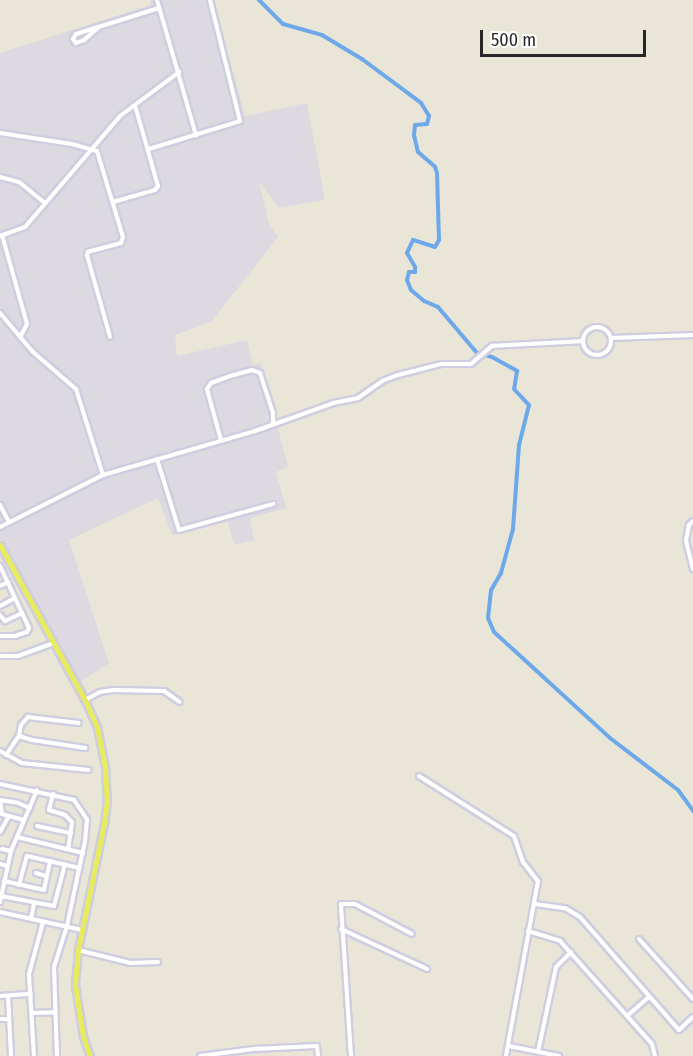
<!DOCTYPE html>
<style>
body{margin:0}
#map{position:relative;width:693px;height:1056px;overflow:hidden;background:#e9e6d8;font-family:"Fira Sans Condensed",sans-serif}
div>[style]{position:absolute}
.industrial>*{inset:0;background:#ddd9e1}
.river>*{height:4px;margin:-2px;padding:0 2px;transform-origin:2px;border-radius:2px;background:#6da8ea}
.roads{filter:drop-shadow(2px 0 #cfcde0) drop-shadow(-2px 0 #cfcde0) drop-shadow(0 2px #cfcde0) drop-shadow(0 -2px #cfcde0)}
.minor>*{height:4px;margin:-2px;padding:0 2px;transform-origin:2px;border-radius:2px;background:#fff}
.minor>.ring{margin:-2px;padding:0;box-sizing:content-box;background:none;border:4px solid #fff;border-radius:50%}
.major>*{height:5px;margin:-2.5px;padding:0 2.5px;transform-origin:2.5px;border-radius:2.5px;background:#e8eb5b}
span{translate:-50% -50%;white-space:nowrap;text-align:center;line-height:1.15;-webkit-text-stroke:4.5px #fff;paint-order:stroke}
.scale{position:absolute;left:480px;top:30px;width:166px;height:27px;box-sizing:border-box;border:3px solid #272727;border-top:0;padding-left:8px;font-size:18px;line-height:21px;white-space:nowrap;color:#272727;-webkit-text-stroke:4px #fff;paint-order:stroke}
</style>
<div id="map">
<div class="industrial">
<div style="clip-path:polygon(150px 0,213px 0,245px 116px,307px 103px,325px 200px,279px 208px,259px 182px,269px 224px,278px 237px,211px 322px,175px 335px,177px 356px,247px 340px,253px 365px,261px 363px,288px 467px,276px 472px,286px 508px,250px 518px,254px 540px,234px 545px,227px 520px,172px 535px,158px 498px,69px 540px,109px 663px,79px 683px,0 539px,0 53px,151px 5px)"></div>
</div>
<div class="river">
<div style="left:259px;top:0;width:34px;rotate:45deg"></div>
<div style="left:283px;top:24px;width:41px;rotate:15.8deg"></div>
<div style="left:322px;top:35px;width:47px;rotate:31deg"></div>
<div style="left:362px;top:59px;width:74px;rotate:36.7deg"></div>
<div style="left:421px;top:103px;width:15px;rotate:58deg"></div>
<div style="left:429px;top:116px;width:8px;rotate:104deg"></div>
<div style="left:427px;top:124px;width:12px;rotate:175deg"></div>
<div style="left:415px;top:125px;width:10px;rotate:96deg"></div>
<div style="left:414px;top:135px;width:17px;rotate:77deg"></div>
<div style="left:418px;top:152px;width:23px;rotate:41deg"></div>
<div style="left:435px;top:167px;width:6px;rotate:72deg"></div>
<div style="left:437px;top:173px;width:67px;rotate:88.3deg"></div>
<div style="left:439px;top:240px;width:8px;rotate:120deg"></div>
<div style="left:435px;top:247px;width:23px;rotate:-162deg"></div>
<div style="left:413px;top:240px;width:14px;rotate:115deg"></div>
<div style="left:407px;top:253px;width:16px;rotate:60deg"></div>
<div style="left:415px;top:267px;width:5px;rotate:90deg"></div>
<div style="left:415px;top:272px;width:6px;rotate:180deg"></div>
<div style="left:409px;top:272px;width:8px;rotate:104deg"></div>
<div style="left:407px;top:280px;width:11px;rotate:68deg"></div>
<div style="left:411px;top:290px;width:17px;rotate:40deg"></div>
<div style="left:424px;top:301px;width:15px;rotate:23deg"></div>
<div style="left:438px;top:307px;width:60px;rotate:49.7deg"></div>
<div style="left:477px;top:353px;width:16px;rotate:15deg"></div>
<div style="left:492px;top:357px;width:29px;rotate:29deg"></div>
<div style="left:517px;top:371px;width:18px;rotate:99deg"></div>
<div style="left:514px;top:389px;width:22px;rotate:47deg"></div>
<div style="left:529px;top:405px;width:41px;rotate:104deg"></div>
<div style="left:519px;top:445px;width:84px;rotate:94.1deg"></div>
<div style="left:513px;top:529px;width:46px;rotate:105.3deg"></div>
<div style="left:501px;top:573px;width:20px;rotate:120deg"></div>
<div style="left:491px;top:590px;width:28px;rotate:96deg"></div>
<div style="left:488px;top:618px;width:15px;rotate:67deg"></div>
<div style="left:494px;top:632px;width:157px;rotate:42.4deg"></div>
<div style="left:610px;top:738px;width:86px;rotate:37.4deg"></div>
<div style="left:678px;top:790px;width:26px;rotate:54deg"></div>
</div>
<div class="roads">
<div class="minor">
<div style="left:157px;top:0;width:141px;rotate:73.9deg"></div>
<div style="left:99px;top:27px;width:20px;rotate:139deg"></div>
<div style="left:84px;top:40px;width:9px;rotate:159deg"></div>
<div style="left:76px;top:43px;width:5px;rotate:-127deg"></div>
<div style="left:73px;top:39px;width:6px;rotate:-59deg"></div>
<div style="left:76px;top:34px;width:87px;rotate:-17.4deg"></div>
<div style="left:0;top:133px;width:73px;rotate:8.7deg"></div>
<div style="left:72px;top:144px;width:26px;rotate:16deg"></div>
<div style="left:97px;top:151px;width:90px;rotate:73.2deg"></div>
<div style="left:123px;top:237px;width:6px;rotate:108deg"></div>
<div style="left:121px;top:243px;width:34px;rotate:165deg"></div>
<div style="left:88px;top:252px;width:3px;rotate:108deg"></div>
<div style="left:87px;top:255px;width:85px;rotate:74.3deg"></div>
<div style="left:149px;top:149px;width:95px;rotate:-17.1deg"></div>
<div style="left:240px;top:121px;width:125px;rotate:-103.9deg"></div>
<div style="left:0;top:177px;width:20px;rotate:15deg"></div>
<div style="left:19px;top:182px;width:33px;rotate:39deg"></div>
<div style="left:113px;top:202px;width:44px;rotate:-15.9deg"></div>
<div style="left:155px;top:190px;width:5px;rotate:-53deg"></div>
<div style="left:158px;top:186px;width:84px;rotate:-105.9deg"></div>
<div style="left:2px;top:235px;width:92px;rotate:74.3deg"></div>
<div style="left:27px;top:324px;width:15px;rotate:118deg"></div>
<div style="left:0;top:236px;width:27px;rotate:-20deg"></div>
<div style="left:25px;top:227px;width:146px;rotate:-49.4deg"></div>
<div style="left:120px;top:116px;width:74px;rotate:-36.7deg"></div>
<div style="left:0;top:313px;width:51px;rotate:49.8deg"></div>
<div style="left:33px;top:352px;width:57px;rotate:40.7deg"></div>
<div style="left:76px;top:389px;width:90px;rotate:72.6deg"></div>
<div class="ring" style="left:583px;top:327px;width:24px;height:24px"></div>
<div style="left:611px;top:338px;width:82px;rotate:-2.1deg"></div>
<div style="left:221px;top:440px;width:53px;rotate:-105.4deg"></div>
<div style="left:207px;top:389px;width:7px;rotate:-56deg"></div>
<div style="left:211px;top:383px;width:20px;rotate:-20deg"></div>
<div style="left:230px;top:376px;width:23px;rotate:-15deg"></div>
<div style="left:252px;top:370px;width:9px;rotate:21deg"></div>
<div style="left:260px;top:373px;width:42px;rotate:72deg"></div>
<div style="left:273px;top:413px;width:11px;rotate:90deg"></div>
<div style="left:157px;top:459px;width:74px;rotate:72.8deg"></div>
<div style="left:179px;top:530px;width:98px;rotate:-15.5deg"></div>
<div style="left:0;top:505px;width:19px;rotate:62deg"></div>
<div style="left:693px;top:521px;width:6px;rotate:135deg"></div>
<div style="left:689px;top:525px;width:16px;rotate:101deg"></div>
<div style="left:686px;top:541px;width:29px;rotate:76deg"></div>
<div style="left:0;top:527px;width:115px;rotate:-26.8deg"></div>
<div style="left:103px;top:475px;width:158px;rotate:-16.1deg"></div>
<div style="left:255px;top:431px;width:83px;rotate:-19.7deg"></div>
<div style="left:333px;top:403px;width:25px;rotate:-11deg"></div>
<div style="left:358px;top:398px;width:29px;rotate:-35deg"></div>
<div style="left:382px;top:381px;width:17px;rotate:-21deg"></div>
<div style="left:398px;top:375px;width:44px;rotate:-14.3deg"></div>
<div style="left:441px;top:364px;width:30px"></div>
<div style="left:471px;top:364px;width:28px;rotate:-41deg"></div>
<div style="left:492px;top:346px;width:91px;rotate:-3.1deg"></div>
<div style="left:0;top:566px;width:68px;rotate:64.9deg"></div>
<div style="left:29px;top:628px;width:4px;rotate:117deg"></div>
<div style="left:27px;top:632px;width:13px;rotate:162deg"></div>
<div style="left:15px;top:636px;width:15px;rotate:180deg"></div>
<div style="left:0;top:586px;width:9px;rotate:-27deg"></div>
<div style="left:0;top:606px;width:17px;rotate:-28deg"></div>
<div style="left:0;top:615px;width:8px;rotate:50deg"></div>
<div style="left:5px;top:621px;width:19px;rotate:-25deg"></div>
<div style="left:0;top:656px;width:18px"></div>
<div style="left:18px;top:656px;width:38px;rotate:-20deg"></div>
<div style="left:85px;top:700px;width:17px;rotate:-28deg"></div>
<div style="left:100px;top:692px;width:13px;rotate:-9deg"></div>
<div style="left:113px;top:690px;width:51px;rotate:1.1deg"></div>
<div style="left:164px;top:691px;width:19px;rotate:35deg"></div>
<div style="left:19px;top:736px;width:11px;rotate:-80deg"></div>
<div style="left:21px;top:725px;width:11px;rotate:-49deg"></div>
<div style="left:28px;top:717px;width:51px;rotate:6.7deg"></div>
<div style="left:0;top:751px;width:25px;rotate:29deg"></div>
<div style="left:22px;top:763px;width:67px;rotate:6deg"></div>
<div style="left:6px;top:755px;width:23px;rotate:-56deg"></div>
<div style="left:19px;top:736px;width:14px;rotate:17deg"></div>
<div style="left:32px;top:740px;width:54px;rotate:8.6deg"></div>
<div style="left:419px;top:776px;width:112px;rotate:32.3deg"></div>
<div style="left:514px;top:836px;width:28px;rotate:71deg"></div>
<div style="left:523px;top:862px;width:24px;rotate:52deg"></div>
<div style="left:538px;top:881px;width:178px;rotate:100.4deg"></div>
<div style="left:0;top:784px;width:76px;rotate:12.2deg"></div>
<div style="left:74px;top:800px;width:23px;rotate:56deg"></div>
<div style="left:87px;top:819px;width:22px;rotate:95deg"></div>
<div style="left:85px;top:841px;width:87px;rotate:102deg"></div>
<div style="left:67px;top:926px;width:43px;rotate:107.6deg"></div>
<div style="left:54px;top:967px;width:89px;rotate:88.1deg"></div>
<div style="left:53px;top:794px;width:16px;rotate:104deg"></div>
<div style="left:49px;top:810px;width:17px;rotate:17deg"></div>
<div style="left:65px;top:815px;width:10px;rotate:45deg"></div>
<div style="left:72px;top:822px;width:27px;rotate:98deg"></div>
<div style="left:24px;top:820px;width:23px;rotate:-165deg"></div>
<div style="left:2px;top:814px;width:14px;rotate:-98deg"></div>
<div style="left:0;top:800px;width:18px;rotate:9deg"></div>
<div style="left:18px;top:803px;width:13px;rotate:23deg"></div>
<div style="left:37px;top:826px;width:35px;rotate:12deg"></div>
<div style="left:0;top:832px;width:18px;rotate:-61deg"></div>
<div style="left:17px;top:837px;width:68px;rotate:13.6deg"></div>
<div style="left:2px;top:849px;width:9px;rotate:13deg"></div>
<div style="left:0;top:864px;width:7px;rotate:16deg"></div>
<div style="left:36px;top:873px;width:10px;rotate:17deg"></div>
<div style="left:4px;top:881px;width:41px;rotate:12.7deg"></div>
<div style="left:44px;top:890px;width:30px;rotate:-78deg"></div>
<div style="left:19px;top:885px;width:30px;rotate:-75deg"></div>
<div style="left:27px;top:856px;width:54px;rotate:12.8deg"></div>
<div style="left:1px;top:896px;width:54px;rotate:10.7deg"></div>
<div style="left:54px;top:906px;width:43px;rotate:-75.3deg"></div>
<div style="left:0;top:902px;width:52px;rotate:-77.8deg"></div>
<div style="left:11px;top:851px;width:66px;rotate:-66.9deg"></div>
<div style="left:535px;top:904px;width:30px;rotate:8deg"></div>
<div style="left:565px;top:908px;width:17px;rotate:31deg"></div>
<div style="left:580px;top:917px;width:150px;rotate:48.8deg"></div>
<div style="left:679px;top:1030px;width:19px;rotate:-43deg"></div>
<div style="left:0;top:912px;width:84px;rotate:12.4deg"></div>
<div style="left:31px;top:919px;width:15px;rotate:-79deg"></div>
<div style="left:341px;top:929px;width:95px;rotate:24.9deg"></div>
<div style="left:528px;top:931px;width:34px;rotate:17deg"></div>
<div style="left:560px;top:941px;width:138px;rotate:48.2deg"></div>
<div style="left:652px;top:1044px;width:12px;rotate:76deg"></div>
<div style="left:639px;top:939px;width:81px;rotate:48deg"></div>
<div style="left:78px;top:950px;width:54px;rotate:14deg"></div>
<div style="left:130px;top:963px;width:28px;rotate:-2deg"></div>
<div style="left:0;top:996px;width:31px;rotate:-4deg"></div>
<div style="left:8px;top:996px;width:60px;rotate:87.1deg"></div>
<div style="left:32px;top:1013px;width:23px;rotate:-2deg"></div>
<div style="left:627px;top:1016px;width:29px;rotate:-41deg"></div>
<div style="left:0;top:1019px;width:9px"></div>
<div style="left:509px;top:1046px;width:51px;rotate:11.3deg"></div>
<div style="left:538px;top:1052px;width:87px;rotate:-78deg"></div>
<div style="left:556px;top:967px;width:21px;rotate:-45deg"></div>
<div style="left:34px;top:1056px;width:82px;rotate:-93.5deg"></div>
<div style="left:29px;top:974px;width:54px;rotate:-74.9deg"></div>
<div style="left:200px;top:1056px;width:54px;rotate:-7.4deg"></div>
<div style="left:254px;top:1049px;width:63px;rotate:-2.7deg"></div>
<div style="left:317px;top:1046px;width:10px;rotate:84deg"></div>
<div style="left:351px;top:1056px;width:152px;rotate:-93.8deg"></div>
<div style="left:341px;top:904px;width:14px"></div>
<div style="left:355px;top:904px;width:64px;rotate:27.8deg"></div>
</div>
<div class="major">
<div style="left:0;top:545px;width:177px;rotate:61.3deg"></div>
<div style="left:85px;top:700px;width:30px;rotate:66deg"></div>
<div style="left:97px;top:727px;width:41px;rotate:78.7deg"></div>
<div style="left:105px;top:767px;width:33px;rotate:87deg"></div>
<div style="left:107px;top:800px;width:23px;rotate:97deg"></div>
<div style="left:104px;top:823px;width:130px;rotate:101.6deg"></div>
<div style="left:78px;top:950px;width:35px;rotate:95deg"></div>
<div style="left:75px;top:985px;width:52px;rotate:81.1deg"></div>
<div style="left:83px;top:1036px;width:21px;rotate:71deg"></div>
</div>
</div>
<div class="scale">500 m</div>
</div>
